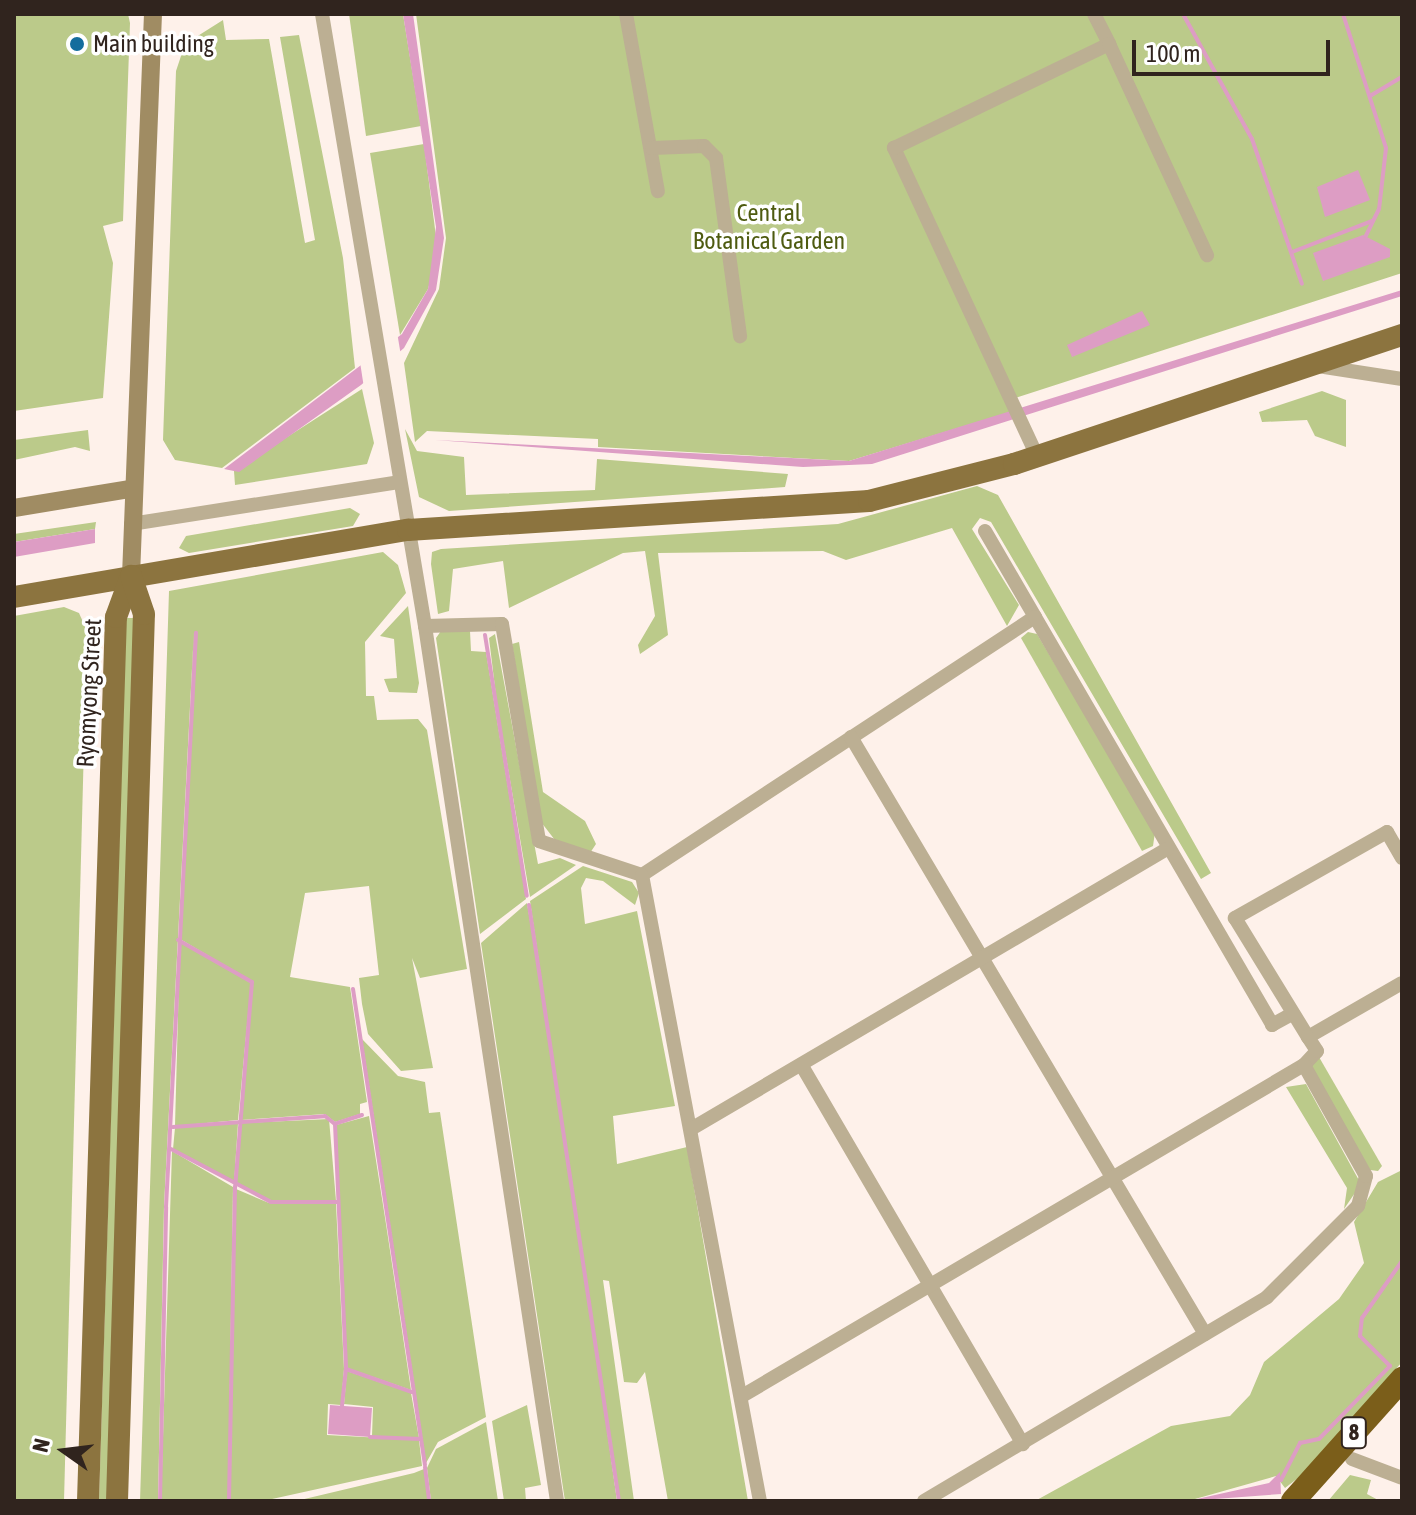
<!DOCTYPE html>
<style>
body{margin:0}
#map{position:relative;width:1416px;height:1515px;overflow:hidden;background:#fef1ea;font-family:"Asap Condensed",sans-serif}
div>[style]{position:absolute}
.green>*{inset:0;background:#bbca8a}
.water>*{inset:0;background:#dd9dc4}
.pier>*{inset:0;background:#fef1ea}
.stream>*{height:4px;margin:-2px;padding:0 2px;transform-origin:2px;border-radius:2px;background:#dd9dc4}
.street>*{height:14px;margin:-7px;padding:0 7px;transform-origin:7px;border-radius:7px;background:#bcaf93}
.secondary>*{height:18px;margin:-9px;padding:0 9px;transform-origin:9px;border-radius:9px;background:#a08c63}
.primary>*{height:22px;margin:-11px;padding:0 11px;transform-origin:11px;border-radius:11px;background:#8c743f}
.highway>*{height:24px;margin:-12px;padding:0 12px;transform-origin:12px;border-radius:12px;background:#7b5e1a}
.dots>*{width:22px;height:22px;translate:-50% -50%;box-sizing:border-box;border:4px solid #fff;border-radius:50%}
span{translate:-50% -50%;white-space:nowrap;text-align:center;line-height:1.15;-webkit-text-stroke:7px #fff;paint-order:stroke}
.shield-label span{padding:2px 6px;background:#fff;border:2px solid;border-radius:6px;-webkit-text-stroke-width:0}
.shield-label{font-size:22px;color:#30241e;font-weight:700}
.poi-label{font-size:24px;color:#30241e}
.left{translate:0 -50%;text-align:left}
.park-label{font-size:24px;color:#4e5b10}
.street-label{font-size:24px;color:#30241e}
.frame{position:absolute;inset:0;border:16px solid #30241e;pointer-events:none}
.north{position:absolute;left:24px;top:1411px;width:80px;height:80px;-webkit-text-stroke:6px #fff;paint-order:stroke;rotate:284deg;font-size:22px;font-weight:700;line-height:32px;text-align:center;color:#30241e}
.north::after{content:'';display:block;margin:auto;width:28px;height:36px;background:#30241e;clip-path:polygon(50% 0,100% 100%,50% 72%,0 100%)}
.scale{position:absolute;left:1132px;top:40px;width:198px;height:36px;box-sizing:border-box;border:4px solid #30241e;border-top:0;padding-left:10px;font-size:24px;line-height:28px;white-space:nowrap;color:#30241e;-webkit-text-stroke:6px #fff;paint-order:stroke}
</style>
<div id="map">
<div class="green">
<div style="clip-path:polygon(14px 14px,128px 14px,130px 23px,123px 221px,103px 226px,113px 263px,103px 398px,14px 411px)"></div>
<div style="clip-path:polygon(349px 14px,403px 14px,421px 126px,366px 136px)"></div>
<div style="clip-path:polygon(416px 14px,1402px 14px,1402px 273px,1006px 401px,1011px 412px,849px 461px,598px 447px,598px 439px,427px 431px,415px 442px,404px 363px,439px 289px,446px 238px)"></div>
<div style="clip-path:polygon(223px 20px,226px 40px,269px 39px,305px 243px,315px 240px,280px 37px,299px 35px,343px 258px,355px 368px,222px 468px,175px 460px,163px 440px,176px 71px,185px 44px)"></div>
<div style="clip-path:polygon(424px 144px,438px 252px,428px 289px,400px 335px,370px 153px)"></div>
<div style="clip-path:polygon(362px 389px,374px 443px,367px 464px,235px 485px,234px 471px)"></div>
<div style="clip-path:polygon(1322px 391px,1346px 400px,1346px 447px,1315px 436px,1307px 420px,1262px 422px,1259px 412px)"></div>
<div style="clip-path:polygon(405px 429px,417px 451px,464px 457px,466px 495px,595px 490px,597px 459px,788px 474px,785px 487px,449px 511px,419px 497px)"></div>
<div style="clip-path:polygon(88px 430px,90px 451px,75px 447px,14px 460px,14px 440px)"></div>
<div style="clip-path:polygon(977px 486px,998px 495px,1211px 873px,1201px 879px,991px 522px,980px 518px,972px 529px,1019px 605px,1007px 626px,952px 528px,846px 560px,823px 551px,658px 553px,668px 635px,640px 654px,638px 645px,655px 616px,645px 551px,623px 553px,509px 608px,503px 561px,453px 569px,449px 611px,438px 614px,431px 564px,432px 552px,441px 549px,838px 524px)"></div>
<div style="clip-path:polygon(350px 508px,360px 514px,353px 526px,189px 553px,179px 548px,186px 536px)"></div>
<div style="clip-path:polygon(96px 522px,95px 529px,14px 542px,14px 534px)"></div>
<div style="clip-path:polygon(383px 552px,398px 565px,406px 593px,365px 642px,366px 696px,374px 696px,377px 720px,418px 719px,427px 730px,467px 969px,420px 978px,412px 958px,433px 1068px,401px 1071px,368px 1034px,362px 1004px,359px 978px,379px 975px,369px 886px,305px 893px,290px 977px,350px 987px,367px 1102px,360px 1104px,360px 1114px,335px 1122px,325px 1114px,241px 1120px,253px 982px,180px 939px,194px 630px,164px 1206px,158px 1501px,140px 1501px,169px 591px)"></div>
<div style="clip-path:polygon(408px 606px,419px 683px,417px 693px,389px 692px,384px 679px,397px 678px,394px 639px,380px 636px)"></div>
<div style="clip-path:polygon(64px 607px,79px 613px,87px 631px,64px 1501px,14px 1501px,14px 616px)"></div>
<div style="clip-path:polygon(126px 618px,135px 618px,108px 1501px,99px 1501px)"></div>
<div style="clip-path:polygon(441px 631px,470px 631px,471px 651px,486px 652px,526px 899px,480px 934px,436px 638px)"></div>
<div style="clip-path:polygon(1028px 632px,1037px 634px,1155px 832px,1153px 846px,1142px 851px,1021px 638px)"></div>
<div style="clip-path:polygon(495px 634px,538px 864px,560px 858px,576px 865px,530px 897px,497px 704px,489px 638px)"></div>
<div style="clip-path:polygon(519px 642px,543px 792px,585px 821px,596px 844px,590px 853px,558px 844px,541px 822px,512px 644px)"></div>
<div style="clip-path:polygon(583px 866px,632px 882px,639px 893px,635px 905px,603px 881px,586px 878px,581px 888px,585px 924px,637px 911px,675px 1106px,613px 1116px,617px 1164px,687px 1147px,748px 1501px,668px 1501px,645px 1372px,637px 1383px,624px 1382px,609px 1281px,603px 1280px,634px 1501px,620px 1501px,569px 1161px,617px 1501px,565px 1501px,481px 943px,527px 903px,555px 1071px,530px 901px)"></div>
<div style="clip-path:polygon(180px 941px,251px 983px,238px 1120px,175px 1126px)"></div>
<div style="clip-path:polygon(362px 1039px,398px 1076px,425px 1082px,429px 1113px,440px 1112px,486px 1417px,438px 1442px,426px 1463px)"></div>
<div style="clip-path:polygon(1319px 1057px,1382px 1166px,1378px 1171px,1370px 1170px,1310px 1067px)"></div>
<div style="clip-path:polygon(1306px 1084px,1361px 1184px,1344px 1209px,1347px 1188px,1286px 1087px)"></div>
<div style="clip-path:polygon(369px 1116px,386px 1224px,411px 1390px,347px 1368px,336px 1125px)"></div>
<div style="clip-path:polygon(329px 1119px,336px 1201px,271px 1201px,236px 1185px,241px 1123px)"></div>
<div style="clip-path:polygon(238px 1123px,234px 1184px,173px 1149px,175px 1128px)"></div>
<div style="clip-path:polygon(172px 1151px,233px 1187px,228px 1501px,161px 1501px)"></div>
<div style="clip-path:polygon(1402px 1170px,1402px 1362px,1302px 1475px,1285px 1488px,1276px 1476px,1188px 1501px,1035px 1501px,1171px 1426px,1230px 1416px,1250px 1395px,1264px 1362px,1339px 1299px,1364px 1263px,1354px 1222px,1378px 1182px)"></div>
<div style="clip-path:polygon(236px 1189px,269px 1203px,336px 1204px,344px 1369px,341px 1405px,328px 1404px,327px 1435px,419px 1440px,422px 1466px,263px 1501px,230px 1501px)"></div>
<div style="clip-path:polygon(347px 1371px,411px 1393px,419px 1438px,372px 1436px,373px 1407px,344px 1404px)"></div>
<div style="clip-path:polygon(527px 1405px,541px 1485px,525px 1488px,526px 1501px,504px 1501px,492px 1421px)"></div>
<div style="clip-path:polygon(486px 1422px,498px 1501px,431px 1501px,427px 1468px,436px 1449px)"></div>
<div style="clip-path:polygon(424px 1469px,428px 1501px,296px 1501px,414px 1473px)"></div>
<div style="clip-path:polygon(1350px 1475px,1371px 1480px,1367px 1494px,1380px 1501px,1328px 1501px)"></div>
</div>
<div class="water">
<div style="clip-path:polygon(403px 14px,413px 14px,444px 238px,436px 290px,404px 348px,361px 385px,239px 472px,224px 469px,402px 334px,428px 289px,436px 227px)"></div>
<div style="clip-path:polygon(1358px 170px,1370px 200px,1325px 217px,1317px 187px)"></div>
<div style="clip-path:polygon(1363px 235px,1390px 249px,1390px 257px,1323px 281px,1313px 253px)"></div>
<div style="clip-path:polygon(1402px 290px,1402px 296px,872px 464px,803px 467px,435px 440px,849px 461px)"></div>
<div style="clip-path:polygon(1142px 311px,1150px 325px,1072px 357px,1067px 345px)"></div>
<div style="clip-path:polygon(95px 529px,95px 543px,14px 557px,14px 542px)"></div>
<div style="clip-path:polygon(330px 1405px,372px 1408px,370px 1437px,328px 1434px)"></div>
<div style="clip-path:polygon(1280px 1472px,1281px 1494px,1188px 1501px,1269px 1483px)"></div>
</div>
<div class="pier">
<div style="clip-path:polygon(397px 332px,401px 356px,364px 388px,360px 362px)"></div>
</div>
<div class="stream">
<div style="left:1183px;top:14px;width:143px;rotate:61.1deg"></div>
<div style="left:1252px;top:139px;width:153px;rotate:71deg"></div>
<div style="left:1343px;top:14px;width:141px;rotate:72.2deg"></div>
<div style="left:1386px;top:148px;width:61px;rotate:96.5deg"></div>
<div style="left:1379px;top:209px;width:30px;rotate:116deg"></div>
<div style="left:1370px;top:96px;width:37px;rotate:-31deg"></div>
<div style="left:1292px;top:252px;width:86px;rotate:-21.2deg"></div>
<div style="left:485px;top:635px;width:264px;rotate:80.9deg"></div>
<div style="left:529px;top:905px;width:603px;rotate:81.41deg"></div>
<div style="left:178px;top:940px;width:85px;rotate:29.6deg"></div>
<div style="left:252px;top:982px;width:206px;rotate:94.7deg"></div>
<div style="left:235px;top:1187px;width:314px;rotate:91.1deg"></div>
<div style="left:353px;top:989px;width:481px;rotate:81.4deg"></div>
<div style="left:362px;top:1115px;width:28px;rotate:162deg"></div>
<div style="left:335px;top:1124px;width:245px;rotate:87.4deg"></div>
<div style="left:346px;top:1369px;width:70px;rotate:19.2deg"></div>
<div style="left:173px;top:1127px;width:152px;rotate:-4.1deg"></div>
<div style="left:325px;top:1116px;width:13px;rotate:39deg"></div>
<div style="left:171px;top:1149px;width:113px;rotate:27.9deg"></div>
<div style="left:271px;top:1202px;width:66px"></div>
<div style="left:342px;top:1406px;width:37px;rotate:-84deg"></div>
<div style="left:370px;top:1437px;width:51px;rotate:2.2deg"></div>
<div style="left:425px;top:1467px;width:34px;rotate:83deg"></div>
<div style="left:1281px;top:1480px;width:42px;rotate:-62.8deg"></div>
<div style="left:1300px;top:1443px;width:19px;rotate:-12deg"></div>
<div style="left:1319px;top:1439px;width:102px;rotate:-45.8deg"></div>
<div style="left:1390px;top:1366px;width:42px;rotate:-135deg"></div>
<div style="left:1360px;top:1336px;width:18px;rotate:-84deg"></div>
<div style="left:1362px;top:1318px;width:70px;rotate:-54.9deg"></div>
<div style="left:160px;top:1501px;width:294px;rotate:-88.8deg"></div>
<div style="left:166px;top:1207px;width:575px;rotate:-87.01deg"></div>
</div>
<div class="street">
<div style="left:322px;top:14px;width:621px;rotate:80.45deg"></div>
<div style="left:425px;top:626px;width:885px;rotate:81.42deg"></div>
<div style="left:626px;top:14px;width:180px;rotate:79.8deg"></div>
<div style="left:1094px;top:14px;width:34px;rotate:63deg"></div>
<div style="left:652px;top:148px;width:52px;rotate:-2.2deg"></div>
<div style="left:704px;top:146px;width:17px;rotate:45deg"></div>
<div style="left:716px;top:158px;width:180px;rotate:82.3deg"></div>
<div style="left:1318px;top:366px;width:85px;rotate:8.8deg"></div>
<div style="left:1037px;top:456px;width:340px;rotate:-114.9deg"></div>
<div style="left:894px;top:148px;width:239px;rotate:-25.8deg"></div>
<div style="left:1109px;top:44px;width:233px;rotate:65.1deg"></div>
<div style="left:131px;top:524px;width:271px;rotate:-8.9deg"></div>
<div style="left:985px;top:531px;width:99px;rotate:59.8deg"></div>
<div style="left:425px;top:626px;width:77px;rotate:-1.5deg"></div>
<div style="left:502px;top:624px;width:220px;rotate:80.3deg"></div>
<div style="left:539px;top:841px;width:108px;rotate:18.3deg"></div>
<div style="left:642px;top:875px;width:470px;rotate:-33.3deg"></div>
<div style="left:1035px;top:617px;width:472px;rotate:59.8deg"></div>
<div style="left:1272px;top:1025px;width:23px;rotate:-29deg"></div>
<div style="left:851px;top:737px;width:694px;rotate:59.33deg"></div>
<div style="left:1402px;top:858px;width:30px;rotate:-120deg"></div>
<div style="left:1387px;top:832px;width:175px;rotate:150.5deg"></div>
<div style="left:1235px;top:918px;width:140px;rotate:58.5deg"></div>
<div style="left:1308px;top:1037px;width:108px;rotate:-29.9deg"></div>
<div style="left:642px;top:875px;width:637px;rotate:79.33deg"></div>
<div style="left:802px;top:1066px;width:438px;rotate:59.7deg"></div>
<div style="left:691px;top:1129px;width:552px;rotate:-30.47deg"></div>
<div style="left:742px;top:1396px;width:652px;rotate:-30.5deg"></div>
<div style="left:1304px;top:1065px;width:19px;rotate:-47deg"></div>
<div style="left:1317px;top:1051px;width:17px;rotate:-123deg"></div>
<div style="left:1352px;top:1459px;width:53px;rotate:20.8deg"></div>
<div style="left:924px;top:1501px;width:399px;rotate:-30.7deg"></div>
<div style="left:1267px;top:1297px;width:129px;rotate:-45deg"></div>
<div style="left:1358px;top:1206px;width:31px;rotate:-75deg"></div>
<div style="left:1366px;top:1176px;width:127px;rotate:-119.2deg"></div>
</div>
<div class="secondary">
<div style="left:14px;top:508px;width:118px;rotate:-9.3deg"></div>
<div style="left:131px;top:576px;width:562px;rotate:-87.76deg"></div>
</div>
<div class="primary">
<div style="left:14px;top:597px;width:400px;rotate:-9.7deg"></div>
<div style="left:408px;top:530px;width:462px;rotate:-3.6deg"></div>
<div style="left:869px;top:501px;width:150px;rotate:-14.3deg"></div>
<div style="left:1014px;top:464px;width:409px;rotate:-18.4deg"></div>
<div style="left:88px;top:1501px;width:884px;rotate:-88.19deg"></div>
<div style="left:116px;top:617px;width:44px;rotate:-69.9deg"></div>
<div style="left:117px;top:1501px;width:887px;rotate:-88.26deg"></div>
<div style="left:144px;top:614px;width:40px;rotate:-108.9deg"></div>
</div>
<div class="highway">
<div style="left:1293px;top:1501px;width:164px;rotate:-48.2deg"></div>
</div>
<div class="dots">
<div style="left:77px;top:44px;background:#146d9d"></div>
</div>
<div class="shield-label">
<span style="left:1354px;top:1433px">8</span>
</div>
<div class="poi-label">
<span class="left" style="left:93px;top:44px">Main building</span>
</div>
<div class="park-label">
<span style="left:769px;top:227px">Central<br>Botanical Garden</span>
</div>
<div class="street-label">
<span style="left:89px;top:693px;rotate:-87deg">Ryomyong Street</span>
</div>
<div class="frame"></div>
<div class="north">N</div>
<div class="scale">100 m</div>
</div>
